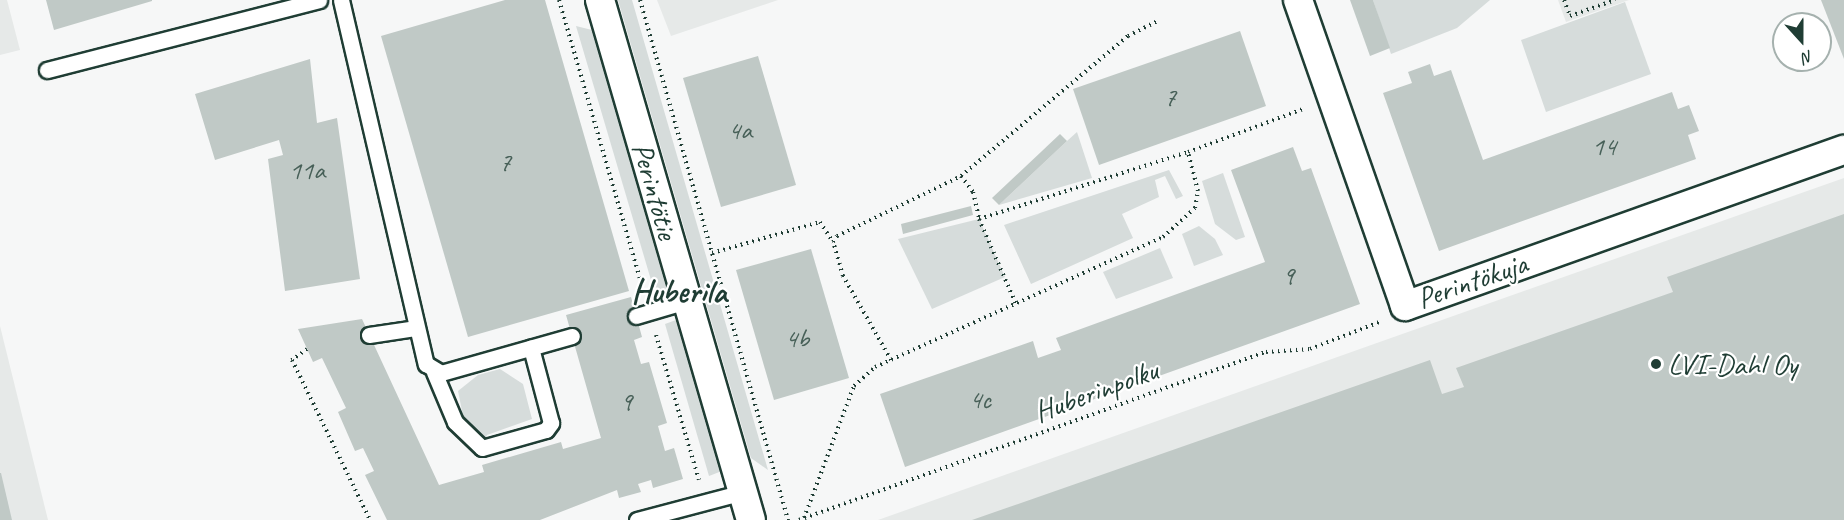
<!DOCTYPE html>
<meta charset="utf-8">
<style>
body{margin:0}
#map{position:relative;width:1844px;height:520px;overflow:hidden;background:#f6f7f7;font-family:Caveat,sans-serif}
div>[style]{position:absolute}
.built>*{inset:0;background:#e6e9e8}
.green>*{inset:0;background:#d6dcdb}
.building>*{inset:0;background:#c0c9c6}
.path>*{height:4px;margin-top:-2px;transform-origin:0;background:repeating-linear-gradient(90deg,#1f3d34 0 1.5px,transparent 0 6px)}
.roads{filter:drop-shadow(2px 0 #1f3d34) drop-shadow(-2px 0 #1f3d34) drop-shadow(0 2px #1f3d34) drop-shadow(0 -2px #1f3d34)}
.service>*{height:15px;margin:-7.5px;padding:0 7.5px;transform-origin:7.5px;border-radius:7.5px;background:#fff}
.minor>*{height:28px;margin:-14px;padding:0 14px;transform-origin:14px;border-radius:14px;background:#fff}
.dots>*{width:16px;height:16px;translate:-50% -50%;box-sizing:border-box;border:3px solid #fff;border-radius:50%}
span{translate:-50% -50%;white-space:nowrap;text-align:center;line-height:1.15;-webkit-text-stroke:4.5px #fff;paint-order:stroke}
.number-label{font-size:27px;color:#476058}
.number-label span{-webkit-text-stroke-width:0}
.street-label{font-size:30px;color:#1f3d34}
.poi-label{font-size:30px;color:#1f3d34}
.left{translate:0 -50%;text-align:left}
.quarter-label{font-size:33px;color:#1f3d34;font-weight:700}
.north{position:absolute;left:1772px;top:12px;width:60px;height:60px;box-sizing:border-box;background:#fff;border:2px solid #a5b1ae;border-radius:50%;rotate:159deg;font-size:16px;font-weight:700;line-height:24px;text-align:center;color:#1f3d34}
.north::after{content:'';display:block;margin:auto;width:21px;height:27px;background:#1f3d34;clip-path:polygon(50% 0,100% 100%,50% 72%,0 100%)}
</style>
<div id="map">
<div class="built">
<div style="clip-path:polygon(0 0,7px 0,20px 50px,0 55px)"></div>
<div style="clip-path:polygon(657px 0,778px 0,671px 36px)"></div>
<div style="clip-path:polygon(1558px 0,1629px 0,1566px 22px)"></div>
<div style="clip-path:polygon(1844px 178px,1844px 520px,878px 520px,1374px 344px)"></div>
<div style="clip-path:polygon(0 326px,48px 520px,0 520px)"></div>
</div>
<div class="green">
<div style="clip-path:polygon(618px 0,632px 0,768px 470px,751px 458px)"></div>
<div style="clip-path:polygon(1373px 0,1490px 0,1457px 28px,1391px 54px)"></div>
<div style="clip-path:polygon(1625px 2px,1651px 74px,1546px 112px,1521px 40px)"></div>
<div style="clip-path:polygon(576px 26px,592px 30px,668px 293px,656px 297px)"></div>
<div style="clip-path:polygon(1077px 132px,1092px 178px,999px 205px,1067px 141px)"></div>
<div style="clip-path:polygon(1169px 170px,1183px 196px,1176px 199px,1165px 176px,1155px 180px,1159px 197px,1122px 214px,1133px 238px,1031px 284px,1004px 225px)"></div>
<div style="clip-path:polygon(1223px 173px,1245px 237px,1236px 240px,1215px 224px,1202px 181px)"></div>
<div style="clip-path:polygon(979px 219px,1005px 277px,932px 309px,898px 239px)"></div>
<div style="clip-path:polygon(1199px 226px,1215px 239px,1223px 255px,1194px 266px,1182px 234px)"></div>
<div style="clip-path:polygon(1160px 248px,1173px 278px,1116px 299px,1103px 272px)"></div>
<div style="clip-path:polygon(676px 320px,722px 471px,709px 476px,665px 324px)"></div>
<div style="clip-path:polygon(500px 369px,523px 384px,532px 419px,487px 435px,485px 442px,465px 426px,458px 391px,478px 375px)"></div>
</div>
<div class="building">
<div style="clip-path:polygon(46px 0,152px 0,152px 1px,54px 30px)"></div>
<div style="clip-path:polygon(505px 0,545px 0,629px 291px,468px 337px,381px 36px)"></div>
<div style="clip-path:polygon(1350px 0,1373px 0,1390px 48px,1370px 56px)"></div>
<div style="clip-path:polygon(1821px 0,1844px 0,1844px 59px)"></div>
<div style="clip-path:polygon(1240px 31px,1266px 106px,1099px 165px,1073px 89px)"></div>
<div style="clip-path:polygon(758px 56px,796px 185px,721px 207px,683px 78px)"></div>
<div style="clip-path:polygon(310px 59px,317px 123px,337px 118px,360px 279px,285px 291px,268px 159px,283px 155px,279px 140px,215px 160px,195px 94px)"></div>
<div style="clip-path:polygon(1430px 64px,1434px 76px,1451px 70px,1483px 160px,1672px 92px,1678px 109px,1689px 105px,1699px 131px,1688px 135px,1696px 159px,1439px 251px,1383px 93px,1412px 83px,1408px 72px)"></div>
<div style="clip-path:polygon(1060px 134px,1067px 141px,999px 205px,992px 198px)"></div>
<div style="clip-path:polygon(1293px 147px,1302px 171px,1311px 168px,1360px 304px,905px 467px,880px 394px,1033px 341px,1038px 358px,1061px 350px,1056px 338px,1265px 262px,1231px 170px)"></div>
<div style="clip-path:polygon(971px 206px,973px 215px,903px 234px,901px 224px)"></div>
<div style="clip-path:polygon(1844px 214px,1844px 520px,972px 520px,1430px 360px,1442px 394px,1464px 387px,1456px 368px,1673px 292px,1667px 277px)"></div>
<div style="clip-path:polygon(811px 249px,849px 378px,774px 400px,736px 270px)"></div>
<div style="clip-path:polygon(631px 297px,642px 337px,634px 340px,641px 364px,649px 362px,667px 423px,658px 426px,665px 451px,674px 448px,683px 479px,653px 488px,651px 480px,638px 484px,641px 492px,619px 498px,617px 490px,540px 520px,387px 520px,365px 475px,374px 471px,363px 448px,355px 451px,338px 412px,346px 408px,322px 358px,313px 362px,298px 329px,362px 319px,439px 485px,484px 472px,482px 465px,561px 442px,563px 449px,601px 438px,566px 315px)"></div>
<div style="clip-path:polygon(0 473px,1px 473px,12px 520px,0 520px)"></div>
</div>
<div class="path">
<div style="left:559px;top:0;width:302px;rotate:73.8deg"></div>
<div style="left:640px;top:0;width:541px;rotate:74.11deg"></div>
<div style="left:1564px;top:0;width:17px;rotate:69deg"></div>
<div style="left:1570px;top:16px;width:48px;rotate:-19.6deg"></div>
<div style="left:961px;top:176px;width:20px;rotate:53deg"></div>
<div style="left:973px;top:192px;width:28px;rotate:77deg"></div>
<div style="left:979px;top:219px;width:219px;rotate:-17.8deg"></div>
<div style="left:979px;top:219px;width:93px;rotate:66.5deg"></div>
<div style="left:712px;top:253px;width:112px;rotate:-16deg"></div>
<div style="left:820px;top:222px;width:24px;rotate:57deg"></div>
<div style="left:656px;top:335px;width:151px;rotate:73.5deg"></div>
<div style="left:307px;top:349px;width:19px;rotate:144deg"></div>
<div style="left:292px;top:360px;width:178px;rotate:64deg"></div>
<div style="left:891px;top:360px;width:97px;rotate:-119.7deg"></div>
<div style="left:843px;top:276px;width:35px;rotate:-106deg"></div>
<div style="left:833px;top:242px;width:7px;rotate:-56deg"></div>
<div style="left:837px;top:236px;width:138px;rotate:-25.8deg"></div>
<div style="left:961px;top:176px;width:218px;rotate:-40deg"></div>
<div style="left:1128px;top:36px;width:35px;rotate:-27deg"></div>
<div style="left:804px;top:518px;width:141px;rotate:-69.3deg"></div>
<div style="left:854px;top:386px;width:28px;rotate:-42deg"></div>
<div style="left:875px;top:367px;width:316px;rotate:-24.3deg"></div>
<div style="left:1163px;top:237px;width:43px;rotate:-42.2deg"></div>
<div style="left:1195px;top:208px;width:17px;rotate:-80deg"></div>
<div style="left:1198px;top:191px;width:40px;rotate:-104.4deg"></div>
<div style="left:1188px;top:152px;width:123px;rotate:-20.5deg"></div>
<div style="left:799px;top:520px;width:496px;rotate:-19.8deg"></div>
<div style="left:1266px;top:352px;width:44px;rotate:-3.9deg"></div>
<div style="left:1310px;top:349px;width:77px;rotate:-21.3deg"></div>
</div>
<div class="roads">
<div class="service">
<div style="left:341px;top:0;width:374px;rotate:76.9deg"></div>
<div style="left:426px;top:364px;width:17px;rotate:31deg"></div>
<div style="left:441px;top:373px;width:136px;rotate:-15.8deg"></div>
<div style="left:47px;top:70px;width:281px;rotate:-14.4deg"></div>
<div style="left:636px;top:316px;width:53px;rotate:-16.4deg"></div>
<div style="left:369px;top:335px;width:48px;rotate:-8.5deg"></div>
<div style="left:434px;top:372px;width:54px;rotate:67.2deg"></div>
<div style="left:455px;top:422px;width:37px;rotate:44deg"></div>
<div style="left:482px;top:448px;width:66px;rotate:-15.7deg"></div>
<div style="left:546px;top:430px;width:9px;rotate:-54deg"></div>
<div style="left:551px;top:423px;width:78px;rotate:-104.9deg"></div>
<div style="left:637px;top:520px;width:110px;rotate:-14.8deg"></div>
</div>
<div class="minor">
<div style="left:600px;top:0;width:541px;rotate:73.81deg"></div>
<div style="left:1298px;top:0;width:324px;rotate:70.7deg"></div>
<div style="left:1405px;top:306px;width:466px;rotate:-19.6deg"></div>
</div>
</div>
<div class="dots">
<div style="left:1656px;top:364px;background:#1f3d34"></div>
</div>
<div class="number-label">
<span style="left:1170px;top:98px">7</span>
<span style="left:740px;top:131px">4a</span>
<span style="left:1604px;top:147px">14</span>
<span style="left:505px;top:163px">7</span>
<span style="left:307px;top:171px">11a</span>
<span style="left:1288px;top:276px">9</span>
<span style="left:797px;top:339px">4b</span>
<span style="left:980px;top:400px">4c</span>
<span style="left:626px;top:402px">9</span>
</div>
<div class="street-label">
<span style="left:655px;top:191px;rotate:74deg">Perintötie</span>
<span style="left:1472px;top:281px;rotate:-19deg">Perintökuja</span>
<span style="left:1096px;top:391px;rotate:-20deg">Huberinpolku</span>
</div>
<div class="poi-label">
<span class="left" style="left:1668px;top:364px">LVI-Dahl Oy</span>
</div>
<div class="quarter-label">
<span style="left:679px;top:292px">Huberila</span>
</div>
<div class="north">N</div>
</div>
